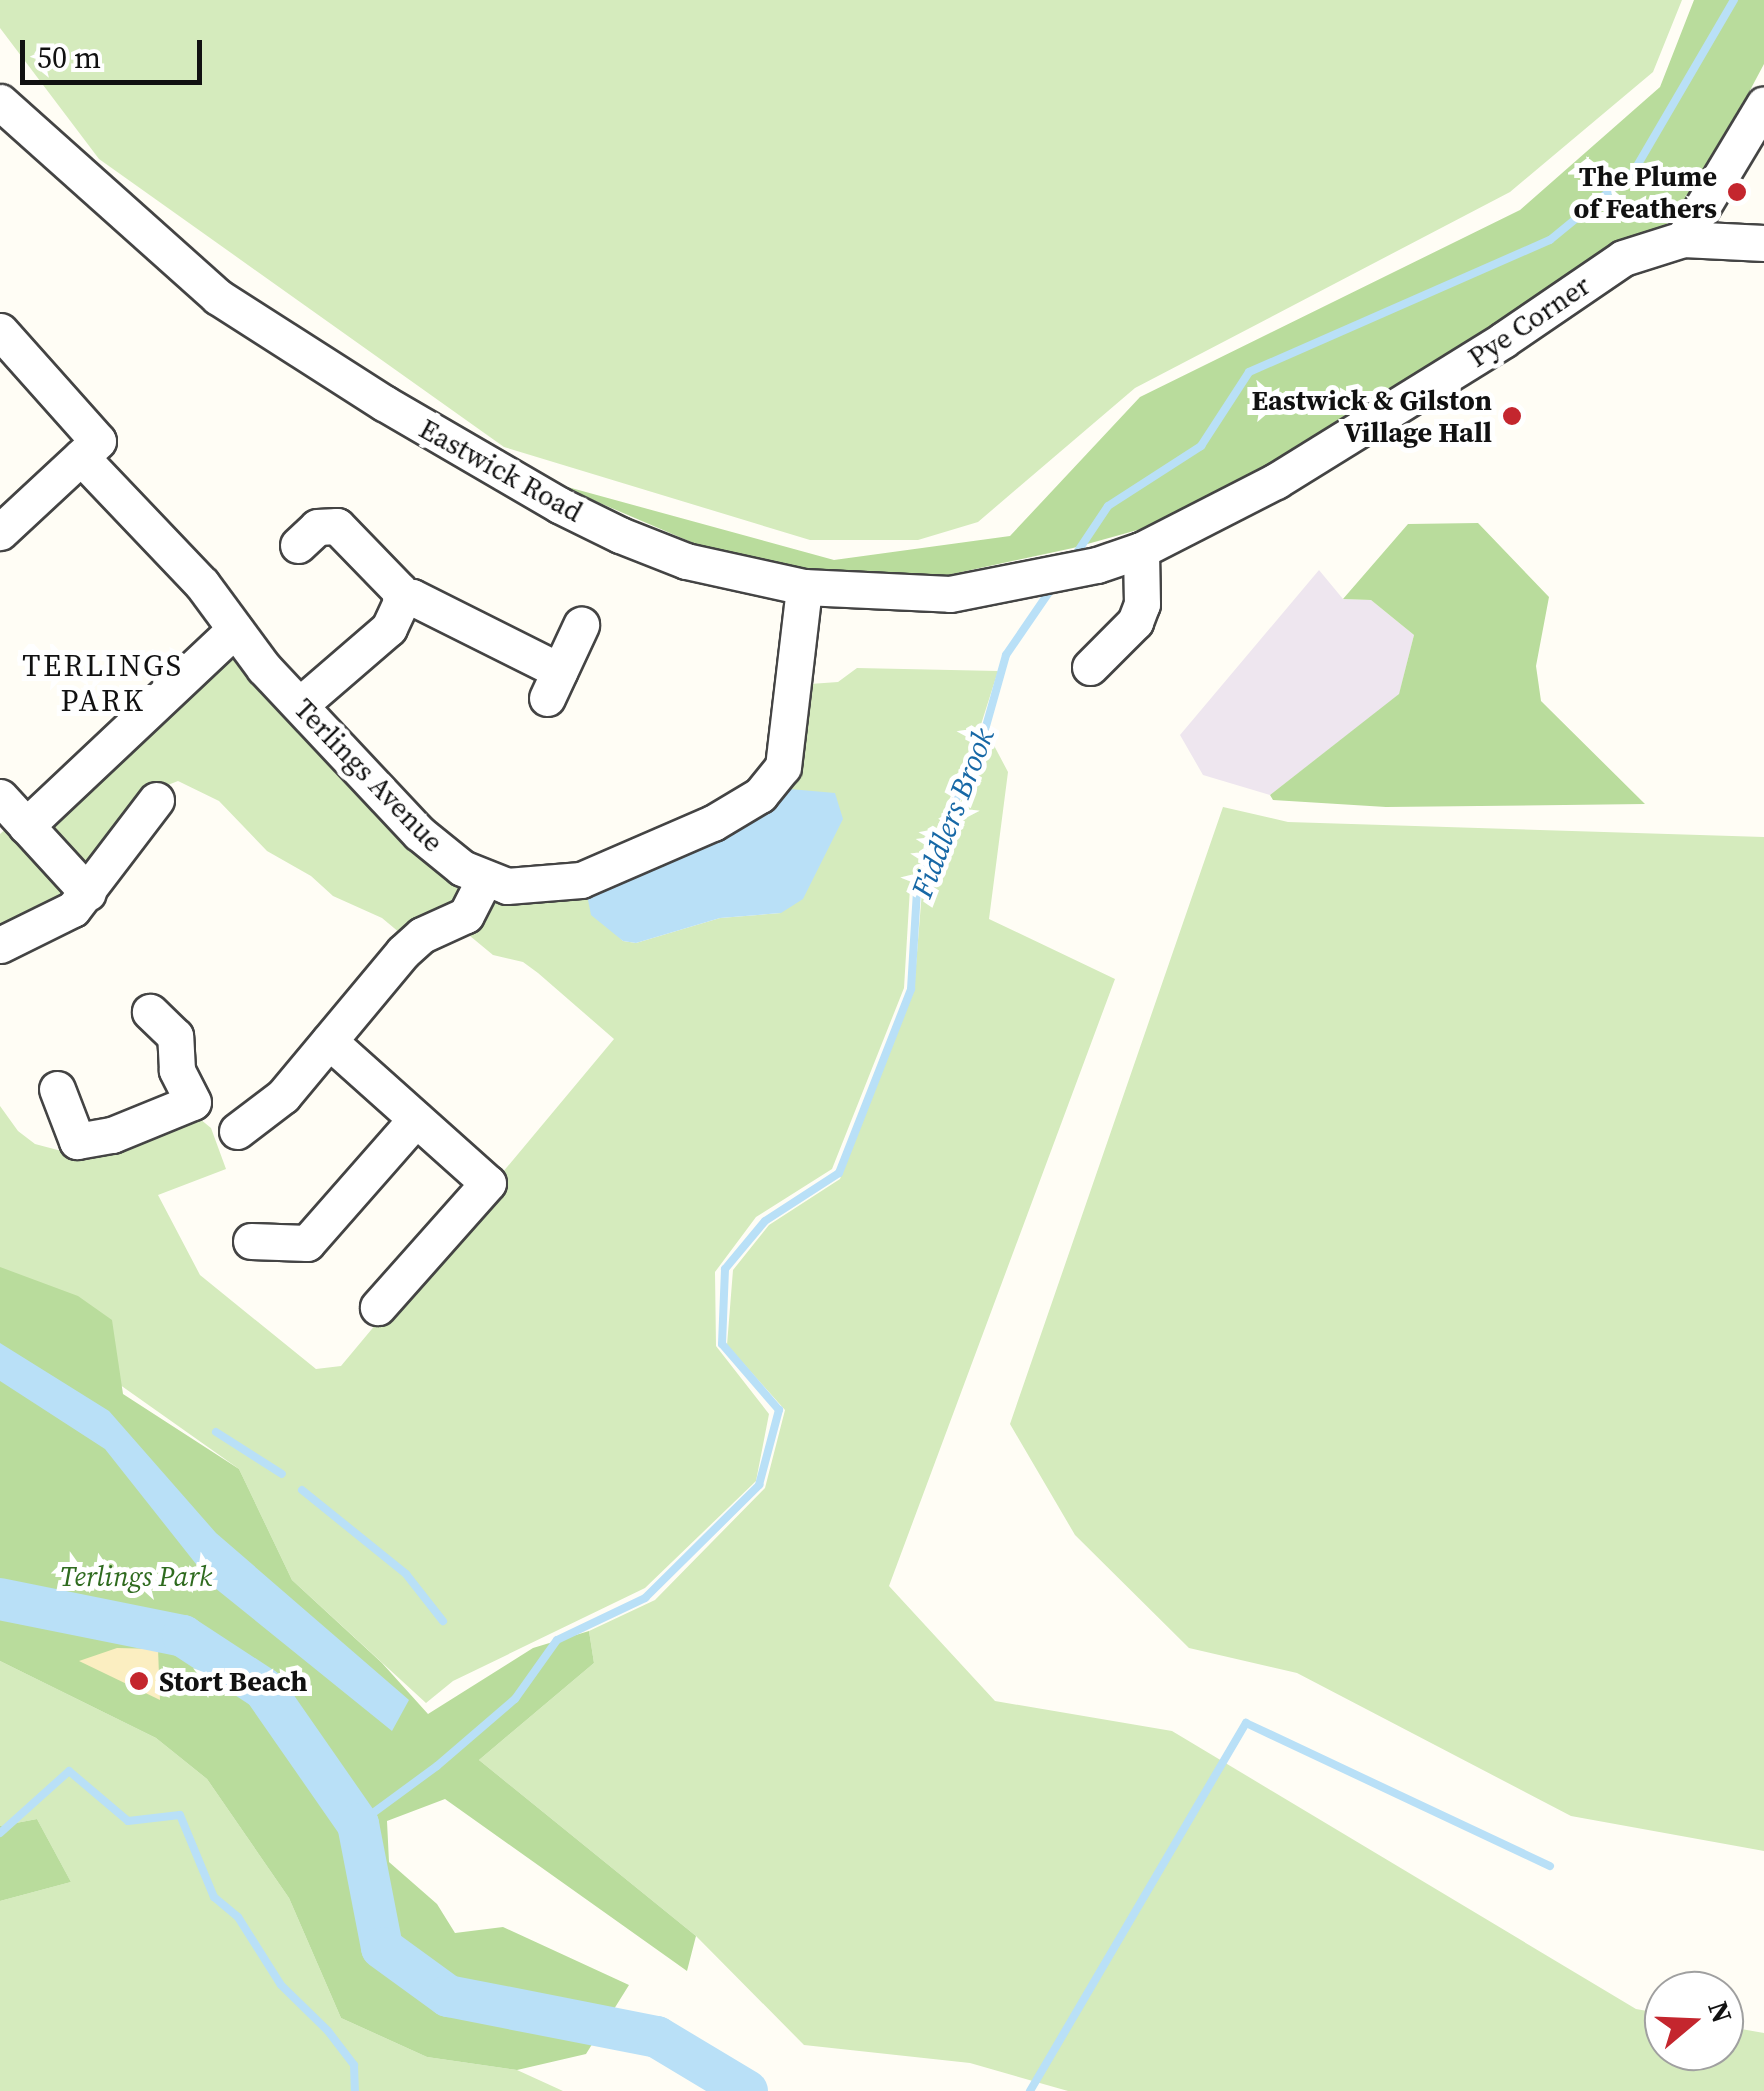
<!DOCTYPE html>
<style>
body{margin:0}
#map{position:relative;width:1764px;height:2091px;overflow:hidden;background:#fffdf5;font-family:"Source Serif 4",serif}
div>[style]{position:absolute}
.industrial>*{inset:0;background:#eee6ef}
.green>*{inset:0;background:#d5ebbd}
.forest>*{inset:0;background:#b9dc9c}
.sand>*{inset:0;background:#fbeec1}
.water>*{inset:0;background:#b9e0f7}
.stream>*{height:8px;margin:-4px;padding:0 4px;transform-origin:4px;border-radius:4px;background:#b9e0f7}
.river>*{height:42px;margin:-21px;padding:0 21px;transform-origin:21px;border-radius:21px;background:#b9e0f7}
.roads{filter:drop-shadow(2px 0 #444) drop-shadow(-2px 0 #444) drop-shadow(0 2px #444) drop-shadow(0 -2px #444)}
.minor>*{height:35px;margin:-17.5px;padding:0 17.5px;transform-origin:17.5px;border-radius:17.5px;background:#fff}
.dots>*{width:28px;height:28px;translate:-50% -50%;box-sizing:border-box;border:5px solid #fff;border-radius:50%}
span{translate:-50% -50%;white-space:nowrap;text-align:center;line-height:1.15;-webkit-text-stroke:10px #fff;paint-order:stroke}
.poi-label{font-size:28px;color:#111;font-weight:700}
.right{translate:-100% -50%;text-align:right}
.left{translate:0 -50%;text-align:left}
.street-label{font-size:28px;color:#111}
.park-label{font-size:28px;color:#2f6b1f;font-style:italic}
.neighbourhood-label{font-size:30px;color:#111;letter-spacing:2.5px}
.water-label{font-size:30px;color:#1768a6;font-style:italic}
.north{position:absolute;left:1644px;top:1971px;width:100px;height:100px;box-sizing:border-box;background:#fff;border:2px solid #a0a0a0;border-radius:50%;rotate:71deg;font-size:28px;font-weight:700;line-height:40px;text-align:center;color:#111}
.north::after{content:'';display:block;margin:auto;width:35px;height:45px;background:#c4262e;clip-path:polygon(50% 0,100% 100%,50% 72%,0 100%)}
.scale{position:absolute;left:20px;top:40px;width:182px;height:45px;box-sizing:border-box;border:5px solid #111;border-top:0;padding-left:12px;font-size:30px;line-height:35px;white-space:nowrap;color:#111;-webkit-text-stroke:8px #fff;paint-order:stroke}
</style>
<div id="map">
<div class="industrial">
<div style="clip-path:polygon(1319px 570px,1343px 599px,1371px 600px,1414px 635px,1399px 695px,1270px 795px,1203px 775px,1180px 735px)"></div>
</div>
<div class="green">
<div style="clip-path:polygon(0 0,1682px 0,1653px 72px,1510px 192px,1135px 388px,978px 522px,918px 540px,810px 540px,504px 447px,99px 159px,0 28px)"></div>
<div style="clip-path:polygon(226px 648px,256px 687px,458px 883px,462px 894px,400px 933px,382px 918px,333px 896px,311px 876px,267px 851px,219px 801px,178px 781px,150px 792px,90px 870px,41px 818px)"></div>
<div style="clip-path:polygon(evenodd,857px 668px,998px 671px,977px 737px,910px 888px,904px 988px,832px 1169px,756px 1217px,715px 1272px,716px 1346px,769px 1414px,756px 1481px,645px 1588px,453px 1681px,426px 1703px,292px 1580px,239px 1469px,0 1300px,0 1106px,18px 1131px,35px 1144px,69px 1153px,187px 1113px,200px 1119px,211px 1128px,226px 1169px,158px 1195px,200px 1275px,316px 1369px,341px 1366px,614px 1039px,538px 973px,523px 962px,493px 955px,464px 931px,494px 895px,537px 891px,793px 773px,810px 684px,838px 682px,857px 668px,771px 806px,781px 913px,720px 918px,636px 943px,623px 941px,605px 922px,771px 806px)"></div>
<div style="clip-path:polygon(989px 736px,1008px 772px,989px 919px,1115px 979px,889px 1586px,995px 1701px,1172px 1731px,1636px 2009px,1664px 2014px,1664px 2051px,1724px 2051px,1724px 2026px,1764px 2033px,1764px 2091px,1068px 2091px,970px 2063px,804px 2045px,696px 1936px,479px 1760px,594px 1663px,589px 1631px,655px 1600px,765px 1488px,785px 1410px,727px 1345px,733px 1270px,769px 1225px,840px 1179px,914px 990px,922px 891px)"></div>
<div style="clip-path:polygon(1223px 807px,1288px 822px,1764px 837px,1764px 1851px,1571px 1816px,1297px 1673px,1189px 1648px,1075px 1535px,1010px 1424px)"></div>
<div style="clip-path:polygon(9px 826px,63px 890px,61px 897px,0 930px,0 834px)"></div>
<div style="clip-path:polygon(0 1661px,156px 1738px,207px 1779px,289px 1898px,341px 2018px,427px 2057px,517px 2070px,563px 2091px,0 2091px,0 1901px,71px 1882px,37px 1819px,0 1826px)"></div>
</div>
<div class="forest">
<div style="clip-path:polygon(1694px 0,1764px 0,1764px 64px,1689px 205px,1653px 235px,1245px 500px,1073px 548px,920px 581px,766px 574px,553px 483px,834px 560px,1010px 536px,1140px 397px,1520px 210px,1660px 87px)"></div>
<div style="clip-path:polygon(1478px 523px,1549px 597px,1536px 666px,1541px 701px,1645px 804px,1386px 807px,1273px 800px,1270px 795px,1399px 694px,1414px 635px,1371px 600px,1343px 599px,1408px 524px)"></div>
<div style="clip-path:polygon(0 1267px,78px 1296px,112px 1320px,123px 1394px,239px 1469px,292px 1580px,382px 1663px,428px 1714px,533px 1648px,589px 1631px,594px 1663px,479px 1760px,696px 1936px,687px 1971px,445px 1799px,387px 1821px,389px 1862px,437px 1904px,455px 1933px,503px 1927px,629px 1985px,586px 2054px,517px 2070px,427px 2057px,341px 2018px,289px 1898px,207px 1779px,156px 1738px,0 1661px)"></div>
<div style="clip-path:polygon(37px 1819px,71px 1882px,0 1901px,0 1826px)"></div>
</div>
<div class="sand">
<div style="clip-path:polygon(117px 1648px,158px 1649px,160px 1700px,79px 1661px)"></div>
</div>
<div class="water">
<div style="clip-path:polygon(790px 789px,835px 793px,843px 819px,803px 899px,781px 913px,720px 918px,636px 943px,623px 941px,591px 915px,586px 890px,771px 806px)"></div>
<div style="clip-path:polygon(0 1343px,109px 1411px,216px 1533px,409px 1700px,392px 1731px,215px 1588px,105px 1449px,0 1381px)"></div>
</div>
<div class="stream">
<div style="left:1074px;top:557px;width:61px;rotate:-56.3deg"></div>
<div style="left:1108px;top:506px;width:111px;rotate:-32.8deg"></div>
<div style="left:1201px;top:446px;width:88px;rotate:-57deg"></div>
<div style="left:1249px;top:372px;width:329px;rotate:-23.7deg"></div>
<div style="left:1550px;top:240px;width:109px;rotate:-39.4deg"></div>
<div style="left:1634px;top:171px;width:198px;rotate:-59.7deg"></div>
<div style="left:216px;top:1432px;width:78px;rotate:32.5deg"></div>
<div style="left:302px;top:1490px;width:134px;rotate:38.9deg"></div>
<div style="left:406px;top:1574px;width:60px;rotate:51.8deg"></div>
<div style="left:358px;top:1824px;width:98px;rotate:-36.3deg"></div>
<div style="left:437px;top:1766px;width:103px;rotate:-40.7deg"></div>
<div style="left:515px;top:1699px;width:72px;rotate:-54.6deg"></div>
<div style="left:557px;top:1640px;width:98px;rotate:-25.5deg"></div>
<div style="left:645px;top:1598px;width:161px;rotate:-44.7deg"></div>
<div style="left:759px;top:1485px;width:78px;rotate:-75.1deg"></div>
<div style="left:779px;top:1410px;width:87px;rotate:-130.8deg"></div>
<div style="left:722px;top:1344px;width:75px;rotate:-87.7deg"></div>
<div style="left:725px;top:1269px;width:62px;rotate:-50.2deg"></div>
<div style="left:765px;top:1221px;width:88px;rotate:-33deg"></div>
<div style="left:839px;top:1173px;width:198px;rotate:-68.6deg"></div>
<div style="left:911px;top:989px;width:99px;rotate:-86.5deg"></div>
<div style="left:917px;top:890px;width:167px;rotate:-66.7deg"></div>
<div style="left:983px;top:737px;width:85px;rotate:-74.3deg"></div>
<div style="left:1006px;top:655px;width:85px;rotate:-55.6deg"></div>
<div style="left:0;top:1833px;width:93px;rotate:-41.9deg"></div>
<div style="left:69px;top:1771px;width:77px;rotate:40.3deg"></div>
<div style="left:128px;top:1821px;width:52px;rotate:-6.6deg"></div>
<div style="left:180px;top:1815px;width:89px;rotate:67.5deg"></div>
<div style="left:214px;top:1897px;width:31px;rotate:40deg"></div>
<div style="left:238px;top:1917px;width:80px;rotate:57.7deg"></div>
<div style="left:281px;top:1985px;width:66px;rotate:44.4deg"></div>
<div style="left:328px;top:2031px;width:43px;rotate:52.6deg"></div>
<div style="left:354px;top:2065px;width:26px;rotate:88deg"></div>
<div style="left:1030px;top:2091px;width:427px;rotate:-59.6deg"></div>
<div style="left:1246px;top:1723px;width:336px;rotate:25.2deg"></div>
</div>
<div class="river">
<div style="left:0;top:1599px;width:187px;rotate:11.4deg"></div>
<div style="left:183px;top:1636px;width:97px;rotate:33.2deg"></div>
<div style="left:264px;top:1689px;width:165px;rotate:55.2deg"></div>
<div style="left:358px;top:1824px;width:126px;rotate:79deg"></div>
<div style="left:382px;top:1948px;width:82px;rotate:36deg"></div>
<div style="left:448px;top:1996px;width:213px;rotate:11.1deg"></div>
<div style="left:657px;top:2037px;width:105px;rotate:31deg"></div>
</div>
<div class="roads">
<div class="minor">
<div style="left:0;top:102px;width:292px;rotate:41.8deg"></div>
<div style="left:218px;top:297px;width:197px;rotate:32.6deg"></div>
<div style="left:384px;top:403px;width:203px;rotate:30.2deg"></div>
<div style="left:559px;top:505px;width:68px;rotate:26.2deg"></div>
<div style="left:620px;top:535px;width:71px;rotate:21.5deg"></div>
<div style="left:686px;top:561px;width:121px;rotate:12.4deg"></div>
<div style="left:804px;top:587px;width:146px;rotate:2.7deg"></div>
<div style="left:950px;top:594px;width:150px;rotate:-11.2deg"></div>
<div style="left:1097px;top:565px;width:46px;rotate:-18.8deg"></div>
<div style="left:1141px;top:550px;width:152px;rotate:-27.1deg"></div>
<div style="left:1276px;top:481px;width:267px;rotate:-31.8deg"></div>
<div style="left:1503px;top:340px;width:145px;rotate:-34.3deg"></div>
<div style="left:1623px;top:258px;width:63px;rotate:-17.6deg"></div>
<div style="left:1683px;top:239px;width:81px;rotate:2.8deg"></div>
<div style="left:1683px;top:239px;width:157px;rotate:-59deg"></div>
<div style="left:0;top:331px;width:147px;rotate:48.3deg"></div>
<div style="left:98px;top:441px;width:134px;rotate:137.1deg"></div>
<div style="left:81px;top:457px;width:175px;rotate:46.4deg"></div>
<div style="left:202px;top:584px;width:104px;rotate:53.6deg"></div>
<div style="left:264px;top:668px;width:226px;rotate:46.8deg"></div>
<div style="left:419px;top:833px;width:55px;rotate:39.1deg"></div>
<div style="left:462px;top:868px;width:48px;rotate:21.8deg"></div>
<div style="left:507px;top:886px;width:74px;rotate:-4.6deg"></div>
<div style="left:581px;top:880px;width:144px;rotate:-23.4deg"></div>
<div style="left:713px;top:823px;width:55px;rotate:-30.8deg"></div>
<div style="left:760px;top:795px;width:36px;rotate:-51deg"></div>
<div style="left:783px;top:767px;width:181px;rotate:-83.3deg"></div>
<div style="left:298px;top:545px;width:26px;rotate:-43deg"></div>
<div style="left:317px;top:527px;width:20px;rotate:-3deg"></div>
<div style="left:337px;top:526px;width:89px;rotate:45.9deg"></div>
<div style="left:399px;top:590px;width:12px;rotate:81deg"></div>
<div style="left:401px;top:602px;width:29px;rotate:115deg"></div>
<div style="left:389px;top:628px;width:116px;rotate:139.2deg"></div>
<div style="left:401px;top:602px;width:12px;rotate:-24deg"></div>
<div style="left:412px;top:597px;width:165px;rotate:26.6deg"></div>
<div style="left:1090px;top:667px;width:64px;rotate:-45deg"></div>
<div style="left:1135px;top:622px;width:19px;rotate:-69deg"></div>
<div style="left:1142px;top:604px;width:54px;rotate:-91.1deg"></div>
<div style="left:547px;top:698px;width:81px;rotate:-65deg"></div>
<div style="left:0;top:797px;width:130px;rotate:47.5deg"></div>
<div style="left:26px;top:826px;width:287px;rotate:-43.3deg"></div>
<div style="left:0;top:945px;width:81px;rotate:-26.3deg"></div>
<div style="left:73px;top:909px;width:137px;rotate:-52.7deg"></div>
<div style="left:329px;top:1041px;width:213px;rotate:41.8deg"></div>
<div style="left:488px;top:1183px;width:166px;rotate:131.6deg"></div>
<div style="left:57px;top:1089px;width:56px;rotate:69deg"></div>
<div style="left:77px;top:1141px;width:36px;rotate:-10deg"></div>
<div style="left:112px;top:1135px;width:87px;rotate:-22.2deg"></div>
<div style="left:193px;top:1102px;width:36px;rotate:-117deg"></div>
<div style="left:177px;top:1070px;width:34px;rotate:-93deg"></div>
<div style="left:175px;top:1036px;width:35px;rotate:-136deg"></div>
<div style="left:237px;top:1131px;width:58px;rotate:-37.3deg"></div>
<div style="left:283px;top:1096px;width:187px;rotate:-50.2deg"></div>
<div style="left:403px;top:952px;width:25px;rotate:-42deg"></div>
<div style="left:422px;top:935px;width:48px;rotate:-24.4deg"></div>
<div style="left:466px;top:915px;width:39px;rotate:-63deg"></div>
<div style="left:251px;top:1241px;width:56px;rotate:2deg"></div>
<div style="left:307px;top:1243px;width:165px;rotate:-48.7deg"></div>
</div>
</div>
<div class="dots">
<div style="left:1737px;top:192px;background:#c4262e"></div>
<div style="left:1512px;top:416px;background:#c4262e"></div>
<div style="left:139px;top:1681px;background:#c4262e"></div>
</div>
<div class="poi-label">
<span class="right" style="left:1717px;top:192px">The Plume<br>of Feathers</span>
<span class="right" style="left:1492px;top:416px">Eastwick &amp; Gilston<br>Village Hall</span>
<span class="left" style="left:159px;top:1681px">Stort Beach</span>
</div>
<div class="street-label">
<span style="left:1529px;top:321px;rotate:-34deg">Pye Corner</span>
<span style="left:501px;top:470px;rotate:29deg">Eastwick Road</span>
<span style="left:369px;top:775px;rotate:46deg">Terlings Avenue</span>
</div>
<div class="park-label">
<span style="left:136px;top:1576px">Terlings Park</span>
</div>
<div class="neighbourhood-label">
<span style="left:103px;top:683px">TERLINGS<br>PARK</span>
</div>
<div class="water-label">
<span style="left:953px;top:813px;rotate:-69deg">Fiddlers Brook</span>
</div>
<div class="north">N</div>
<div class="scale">50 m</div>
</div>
